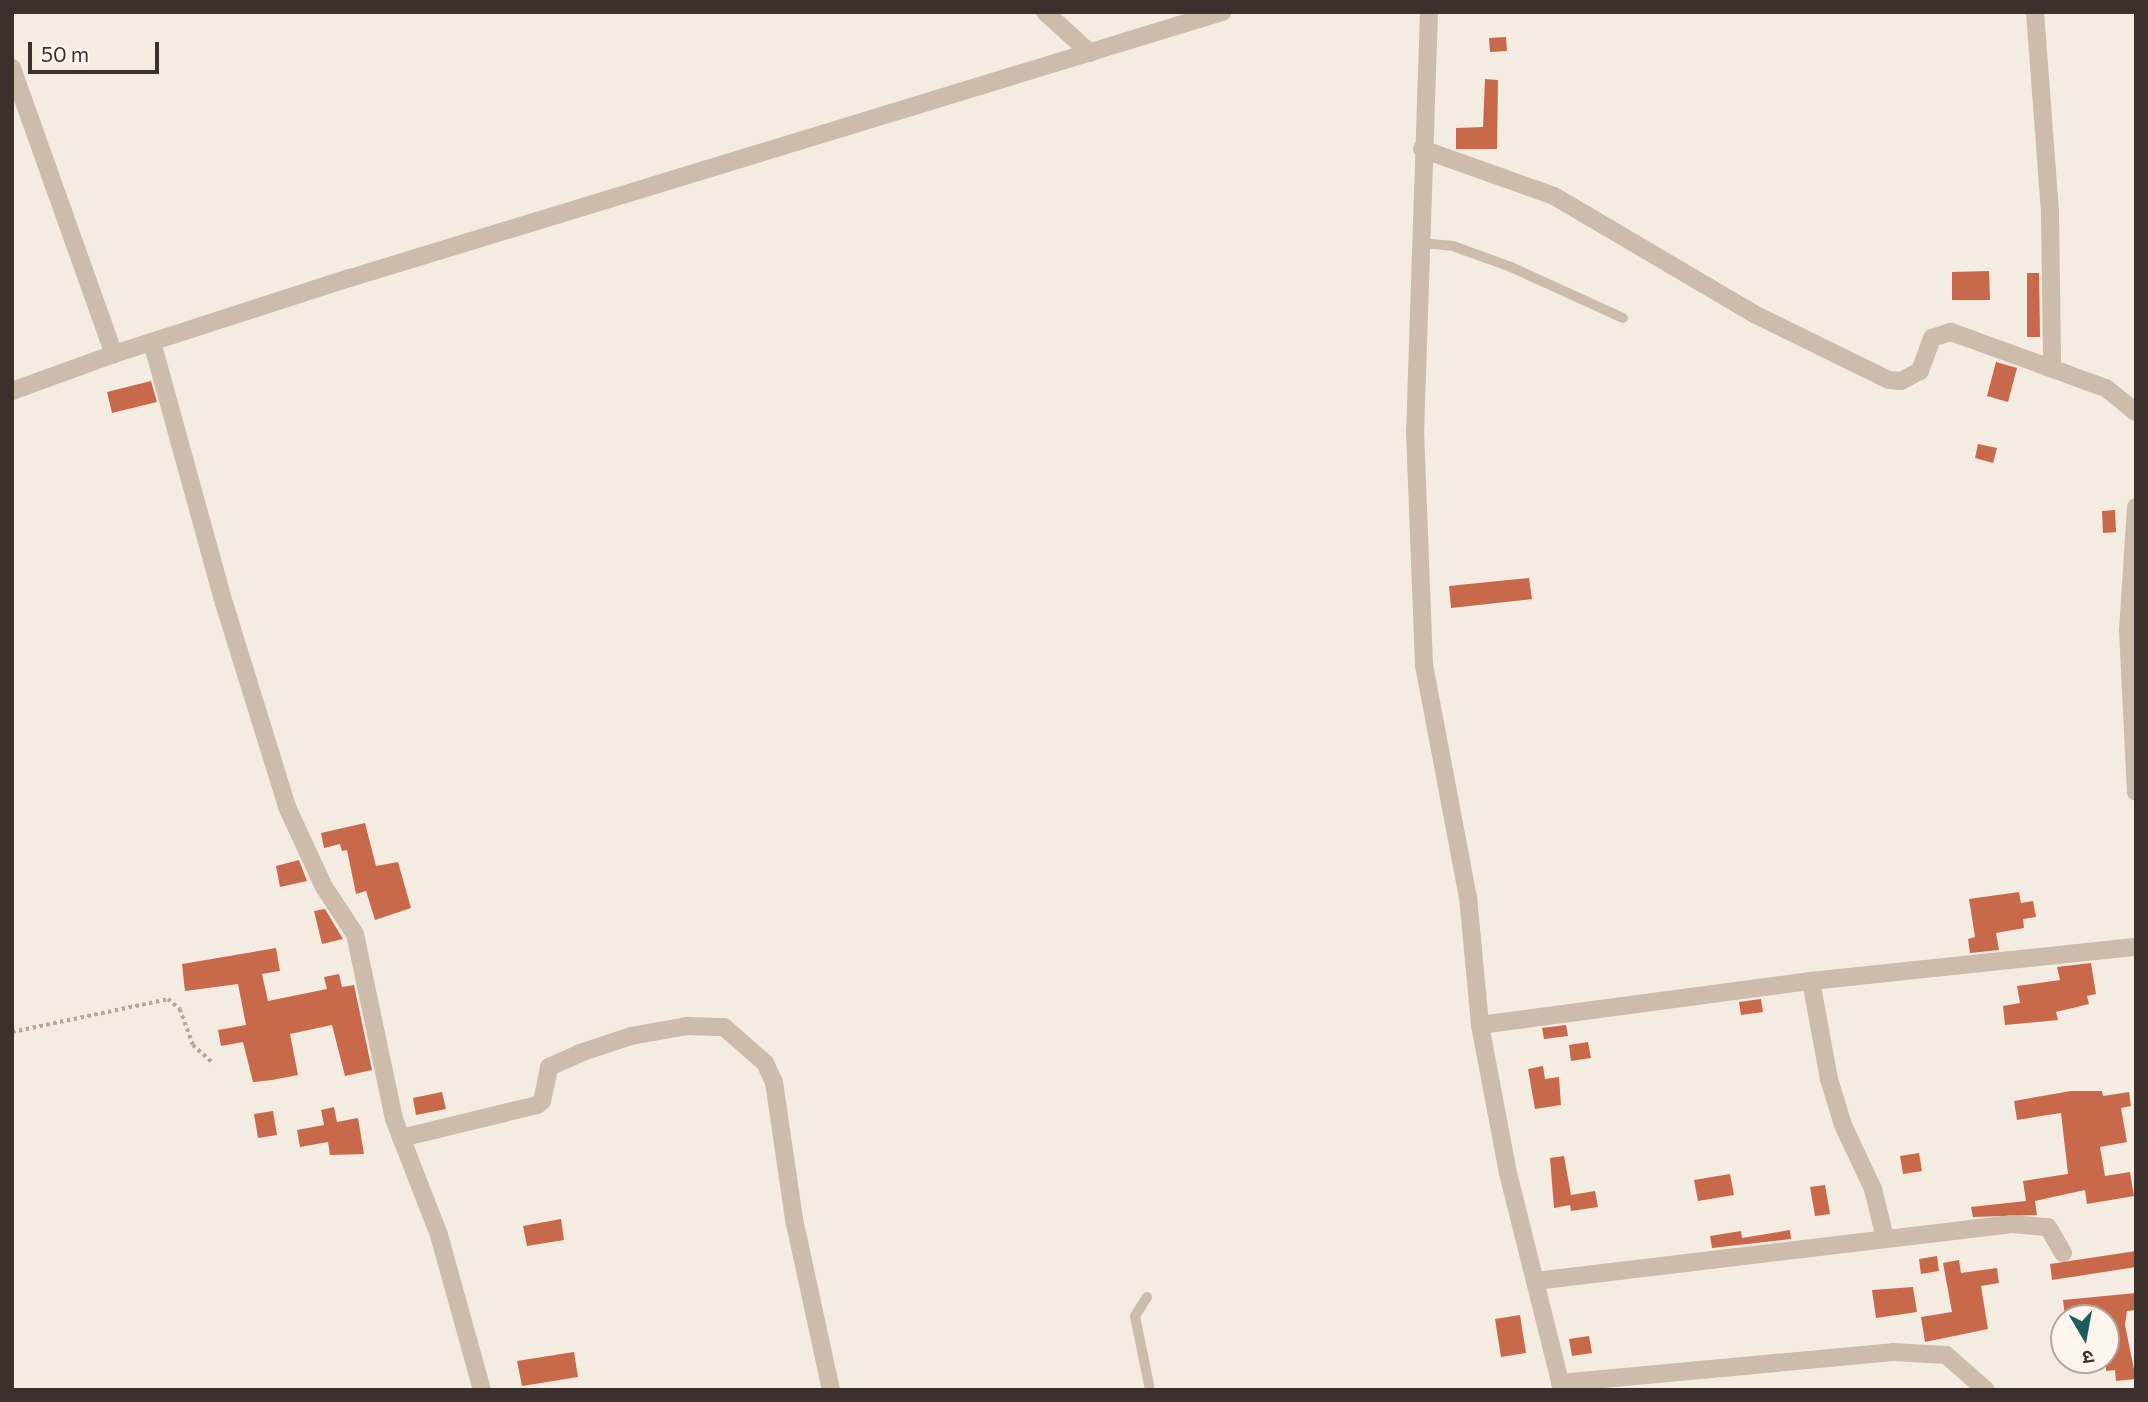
<!DOCTYPE html>
<meta charset="utf-8">
<style>
body{margin:0}
#map{position:relative;width:2148px;height:1402px;overflow:hidden;background:#f4ebe1;font-family:Commissioner,"Noto Sans Devanagari",sans-serif}
div>[style]{position:absolute}
.building>*{inset:0;background:#c8694b}
.path>*{height:3.5px;margin-top:-1.75px;transform-origin:0;background:repeating-linear-gradient(90deg,#b9a596 0 3.5px,transparent 0 7px)}
.lane>*{height:10px;margin:-5px;padding:0 5px;transform-origin:5px;border-radius:5px;background:#cdbbac}
.street>*{height:18px;margin:-9px;padding:0 9px;transform-origin:9px;border-radius:9px;background:#cdbbac}
span{translate:-50% -50%;white-space:nowrap;text-align:center;line-height:1.15;-webkit-text-stroke:5px #fbf5ee;paint-order:stroke}
.frame{position:absolute;inset:0;border:14px solid #3b302b;pointer-events:none}
.north{position:absolute;left:2050px;top:1304px;width:70px;height:70px;box-sizing:border-box;background:#fbf5ee;border:2px solid #aea6a0;border-radius:50%;rotate:170deg;font-size:19px;font-weight:700;line-height:28px;text-align:center;color:#3b302b}
.north::after{content:'';display:block;margin:auto;width:24px;height:32px;background:#1f5a5e;clip-path:polygon(50% 0,100% 100%,50% 72%,0 100%)}
.scale{position:absolute;left:28px;top:42px;width:131px;height:32px;box-sizing:border-box;border:4px solid #3b302b;border-top:0;padding-left:9px;font-size:21px;line-height:24px;white-space:nowrap;color:#3b302b;-webkit-text-stroke:5px #fbf5ee;paint-order:stroke}
</style>
<div id="map">
<div class="building">
<div style="clip-path:polygon(1506px 37px,1507px 51px,1490px 52px,1489px 38px)"></div>
<div style="clip-path:polygon(1485px 79px,1498px 80px,1497px 149px,1456px 149px,1456px 128px,1483px 127px)"></div>
<div style="clip-path:polygon(1989px 271px,1990px 300px,1952px 300px,1952px 272px)"></div>
<div style="clip-path:polygon(2027px 273px,2039px 273px,2040px 337px,2027px 337px)"></div>
<div style="clip-path:polygon(1996px 362px,2017px 368px,2008px 402px,1987px 396px)"></div>
<div style="clip-path:polygon(151px 381px,157px 402px,112px 413px,107px 392px)"></div>
<div style="clip-path:polygon(1978px 444px,1997px 448px,1993px 463px,1975px 458px)"></div>
<div style="clip-path:polygon(2115px 510px,2116px 532px,2103px 533px,2102px 511px)"></div>
<div style="clip-path:polygon(1529px 578px,1532px 599px,1451px 608px,1449px 586px)"></div>
<div style="clip-path:polygon(365px 823px,376px 866px,398px 862px,411px 908px,375px 920px,366px 891px,356px 894px,347px 850px,342px 851px,340px 844px,324px 848px,321px 833px)"></div>
<div style="clip-path:polygon(299px 860px,307px 881px,280px 887px,276px 866px)"></div>
<div style="clip-path:polygon(2019px 892px,2021px 903px,2033px 901px,2036px 917px,2023px 919px,2024px 928px,1996px 933px,1999px 950px,1970px 953px,1968px 939px,1975px 937px,1969px 899px)"></div>
<div style="clip-path:polygon(325px 909px,343px 939px,322px 944px,314px 911px)"></div>
<div style="clip-path:polygon(276px 948px,280px 971px,262px 974px,268px 1001px,327px 989px,324px 977px,339px 974px,342px 987px,354px 985px,372px 1070px,345px 1076px,332px 1025px,290px 1034px,298px 1075px,272px 1080px,253px 1082px,243px 1042px,221px 1046px,218px 1030px,246px 1025px,238px 984px,185px 991px,182px 964px)"></div>
<div style="clip-path:polygon(2091px 963px,2096px 994px,2087px 996px,2089px 1004px,2056px 1012px,2058px 1020px,2005px 1025px,2003px 1006px,2020px 1003px,2017px 986px,2060px 980px,2057px 967px)"></div>
<div style="clip-path:polygon(1761px 999px,1763px 1012px,1741px 1015px,1739px 1002px)"></div>
<div style="clip-path:polygon(1566px 1025px,1568px 1036px,1544px 1039px,1542px 1028px)"></div>
<div style="clip-path:polygon(1588px 1042px,1591px 1058px,1571px 1061px,1569px 1045px)"></div>
<div style="clip-path:polygon(1543px 1066px,1545px 1079px,1559px 1077px,1561px 1105px,1535px 1109px,1528px 1069px)"></div>
<div style="clip-path:polygon(2071px 1091px,2102px 1091px,2103px 1096px,2129px 1092px,2131px 1106px,2121px 1108px,2127px 1142px,2100px 1147px,2105px 1176px,2130px 1172px,2134px 1196px,2087px 1204px,2085px 1190px,2035px 1201px,2037px 1215px,1973px 1217px,1971px 1207px,2026px 1201px,2023px 1181px,2068px 1174px,2061px 1113px,2017px 1120px,2014px 1101px)"></div>
<div style="clip-path:polygon(442px 1092px,446px 1109px,416px 1115px,413px 1098px)"></div>
<div style="clip-path:polygon(334px 1107px,337px 1122px,358px 1118px,364px 1154px,330px 1155px,328px 1142px,300px 1147px,297px 1130px,324px 1125px,321px 1110px)"></div>
<div style="clip-path:polygon(273px 1111px,277px 1135px,258px 1138px,254px 1114px)"></div>
<div style="clip-path:polygon(1919px 1153px,1922px 1171px,1903px 1174px,1900px 1156px)"></div>
<div style="clip-path:polygon(1564px 1156px,1571px 1195px,1595px 1191px,1598px 1207px,1571px 1211px,1570px 1205px,1554px 1208px,1550px 1158px)"></div>
<div style="clip-path:polygon(1730px 1174px,1734px 1195px,1698px 1201px,1694px 1180px)"></div>
<div style="clip-path:polygon(1825px 1185px,1830px 1214px,1815px 1216px,1810px 1187px)"></div>
<div style="clip-path:polygon(561px 1219px,564px 1240px,527px 1246px,523px 1226px)"></div>
<div style="clip-path:polygon(1790px 1230px,1791px 1239px,1712px 1248px,1710px 1236px,1741px 1231px,1742px 1238px)"></div>
<div style="clip-path:polygon(2136px 1251px,2136px 1267px,2052px 1280px,2050px 1264px)"></div>
<div style="clip-path:polygon(1937px 1256px,1939px 1271px,1921px 1274px,1919px 1259px)"></div>
<div style="clip-path:polygon(1959px 1260px,1961px 1273px,1997px 1268px,1999px 1283px,1981px 1286px,1988px 1329px,1925px 1342px,1921px 1317px,1952px 1312px,1943px 1263px)"></div>
<div style="clip-path:polygon(1913px 1287px,1917px 1312px,1876px 1318px,1872px 1290px)"></div>
<div style="clip-path:polygon(2136px 1293px,2136px 1310px,2127px 1311px,2125px 1325px,2136px 1379px,2116px 1381px,2115px 1370px,2106px 1371px,2106px 1344px,2111px 1344px,2108px 1313px,2065px 1317px,2063px 1300px)"></div>
<div style="clip-path:polygon(1520px 1315px,1526px 1353px,1501px 1357px,1495px 1319px)"></div>
<div style="clip-path:polygon(1589px 1336px,1592px 1353px,1572px 1356px,1569px 1339px)"></div>
<div style="clip-path:polygon(574px 1352px,578px 1377px,522px 1386px,517px 1361px)"></div>
</div>
<div class="path">
<div style="left:12px;top:1032px;width:159px;rotate:-11.9deg"></div>
<div style="left:168px;top:999px;width:16px;rotate:40deg"></div>
<div style="left:180px;top:1009px;width:38px;rotate:70deg"></div>
<div style="left:193px;top:1045px;width:28px;rotate:42deg"></div>
</div>
<div class="lane">
<div style="left:1420px;top:243px;width:33px;rotate:5deg"></div>
<div style="left:1453px;top:246px;width:62px;rotate:19.9deg"></div>
<div style="left:1511px;top:267px;width:123px;rotate:24.5deg"></div>
<div style="left:1147px;top:1297px;width:22px;rotate:122deg"></div>
<div style="left:1135px;top:1316px;width:76px;rotate:78.5deg"></div>
</div>
<div class="street">
<div style="left:1045px;top:12px;width:61px;rotate:42.3deg"></div>
<div style="left:1429px;top:12px;width:419px;rotate:91.9deg"></div>
<div style="left:1415px;top:431px;width:234px;rotate:87.8deg"></div>
<div style="left:1424px;top:665px;width:236px;rotate:79.3deg"></div>
<div style="left:1468px;top:897px;width:129px;rotate:84.6deg"></div>
<div style="left:1480px;top:1025px;width:151px;rotate:79.3deg"></div>
<div style="left:1508px;top:1173px;width:224px;rotate:76deg"></div>
<div style="left:2035px;top:12px;width:202px;rotate:85.7deg"></div>
<div style="left:2050px;top:213px;width:152px;rotate:89.2deg"></div>
<div style="left:12px;top:68px;width:304px;rotate:70.4deg"></div>
<div style="left:1422px;top:149px;width:140px;rotate:19.6deg"></div>
<div style="left:1554px;top:196px;width:232px;rotate:30.5deg"></div>
<div style="left:1754px;top:314px;width:150px;rotate:26.1deg"></div>
<div style="left:1889px;top:380px;width:12px;rotate:5deg"></div>
<div style="left:1901px;top:381px;width:21px;rotate:-28deg"></div>
<div style="left:1920px;top:371px;width:35px;rotate:-70deg"></div>
<div style="left:1932px;top:338px;width:20px;rotate:-18deg"></div>
<div style="left:1951px;top:332px;width:165px;rotate:19.9deg"></div>
<div style="left:2106px;top:388px;width:38px;rotate:39deg"></div>
<div style="left:152px;top:342px;width:271px;rotate:74.6deg"></div>
<div style="left:224px;top:603px;width:214px;rotate:72.8deg"></div>
<div style="left:287px;top:807px;width:88px;rotate:65.2deg"></div>
<div style="left:324px;top:887px;width:56px;rotate:56.6deg"></div>
<div style="left:355px;top:934px;width:189px;rotate:78.1deg"></div>
<div style="left:394px;top:1119px;width:124px;rotate:68.8deg"></div>
<div style="left:439px;top:1235px;width:161px;rotate:74.5deg"></div>
<div style="left:12px;top:391px;width:109px;rotate:-19.9deg"></div>
<div style="left:114px;top:354px;width:248px;rotate:-17.9deg"></div>
<div style="left:350px;top:278px;width:912px;rotate:-16.96deg"></div>
<div style="left:2136px;top:507px;width:123px;rotate:93.7deg"></div>
<div style="left:2128px;top:630px;width:162px;rotate:87.2deg"></div>
<div style="left:1811px;top:981px;width:100px;rotate:79.6deg"></div>
<div style="left:1829px;top:1079px;width:48px;rotate:73.1deg"></div>
<div style="left:1843px;top:1125px;width:71px;rotate:64.9deg"></div>
<div style="left:1873px;top:1189px;width:50px;rotate:76.2deg"></div>
<div style="left:1480px;top:1025px;width:334px;rotate:-7.6deg"></div>
<div style="left:1811px;top:981px;width:327px;rotate:-6deg"></div>
<div style="left:401px;top:1138px;width:140px;rotate:-13.6deg"></div>
<div style="left:537px;top:1105px;width:6px;rotate:-39deg"></div>
<div style="left:542px;top:1101px;width:35px;rotate:-78deg"></div>
<div style="left:549px;top:1067px;width:34px;rotate:-24deg"></div>
<div style="left:580px;top:1053px;width:54px;rotate:-18.4deg"></div>
<div style="left:631px;top:1036px;width:58px;rotate:-10deg"></div>
<div style="left:688px;top:1026px;width:36px;rotate:2deg"></div>
<div style="left:724px;top:1027px;width:55px;rotate:41.3deg"></div>
<div style="left:765px;top:1063px;width:21px;rotate:65deg"></div>
<div style="left:774px;top:1082px;width:138px;rotate:81.7deg"></div>
<div style="left:794px;top:1219px;width:175px;rotate:77.8deg"></div>
<div style="left:1535px;top:1281px;width:479px;rotate:-6.8deg"></div>
<div style="left:2011px;top:1224px;width:37px;rotate:5deg"></div>
<div style="left:2048px;top:1227px;width:30px;rotate:60deg"></div>
<div style="left:1560px;top:1383px;width:334px;rotate:-5.3deg"></div>
<div style="left:1893px;top:1352px;width:53px;rotate:3.2deg"></div>
<div style="left:1946px;top:1355px;width:53px;rotate:41.2deg"></div>
</div>
<div class="frame"></div>
<div class="north">उ</div>
<div class="scale">50 m</div>
</div>
